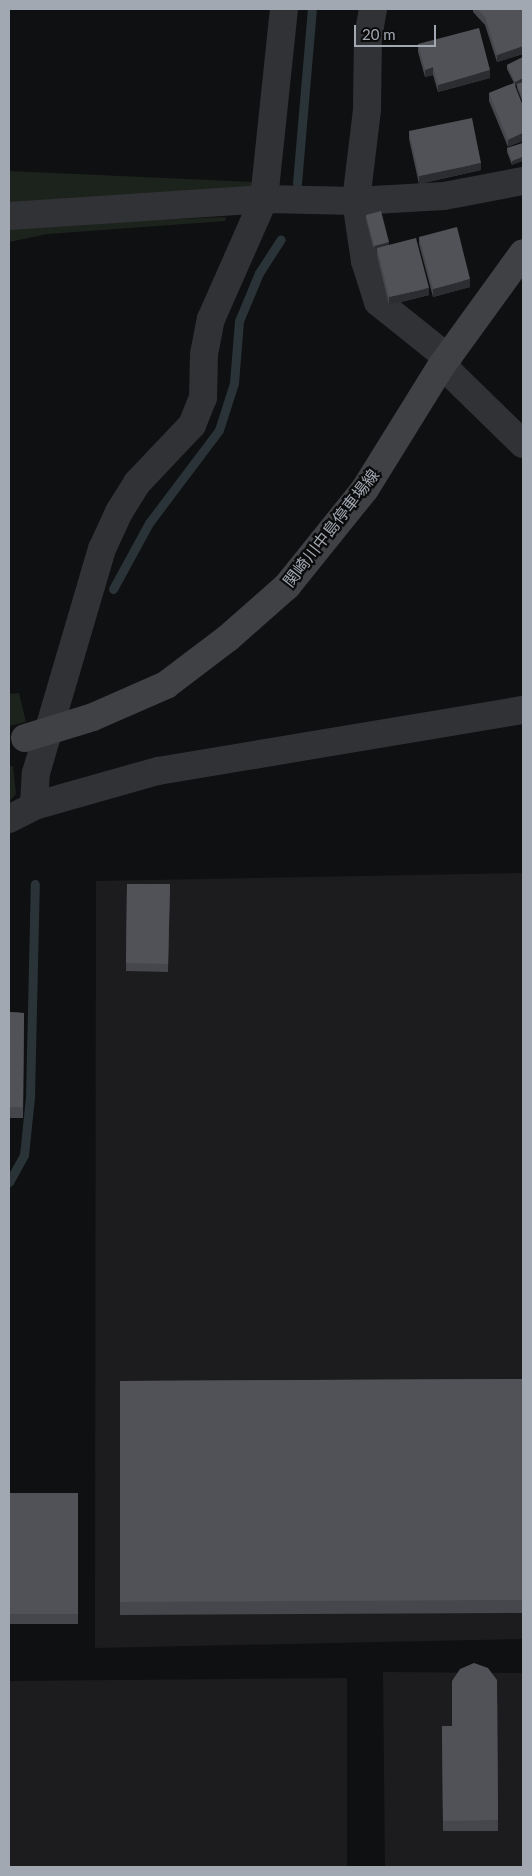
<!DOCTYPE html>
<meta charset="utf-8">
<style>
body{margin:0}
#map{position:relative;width:532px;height:1876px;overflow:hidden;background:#0f1011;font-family:Lato,"Noto Sans JP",sans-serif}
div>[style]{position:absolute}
.built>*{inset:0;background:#1c1c1e}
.green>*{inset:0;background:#1c231c}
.stream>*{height:9px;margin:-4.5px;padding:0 4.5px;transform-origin:4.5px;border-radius:4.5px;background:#2a3338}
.minor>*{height:28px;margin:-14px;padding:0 14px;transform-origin:14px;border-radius:14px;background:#313235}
.secondary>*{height:28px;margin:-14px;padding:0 14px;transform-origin:14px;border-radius:14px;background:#3f4145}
.secondary-bridge>*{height:28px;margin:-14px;padding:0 14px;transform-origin:14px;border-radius:14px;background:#3f4145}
.wall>*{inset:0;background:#46474c}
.shaded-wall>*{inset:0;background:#2c2d30}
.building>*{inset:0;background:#505257}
span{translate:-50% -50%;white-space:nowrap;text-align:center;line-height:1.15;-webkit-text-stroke:4.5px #0b0b0c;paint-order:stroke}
.street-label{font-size:16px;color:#a2a8b1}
.frame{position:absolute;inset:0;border:10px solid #a2a8b1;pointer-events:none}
.scale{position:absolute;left:354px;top:25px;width:82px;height:22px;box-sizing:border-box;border:2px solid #a2a8b1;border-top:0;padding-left:6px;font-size:15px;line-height:18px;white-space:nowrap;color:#a2a8b1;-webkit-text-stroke:4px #0b0b0c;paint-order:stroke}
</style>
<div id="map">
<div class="built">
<div style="clip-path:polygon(523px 873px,523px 1639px,95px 1648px,96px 881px)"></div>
<div style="clip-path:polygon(383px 1672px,523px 1673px,523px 1867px,385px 1867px)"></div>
<div style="clip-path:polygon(347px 1678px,347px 1867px,9px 1867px,9px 1681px)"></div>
</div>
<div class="green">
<div style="clip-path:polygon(9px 171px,254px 182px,251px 189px,9px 204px)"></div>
<div style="clip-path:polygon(226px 217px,225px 221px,48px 234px,9px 242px,9px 226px)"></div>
<div style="clip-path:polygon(19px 693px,26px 722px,9px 726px,9px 694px)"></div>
<div style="clip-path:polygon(13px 766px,16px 794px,9px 802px,9px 767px)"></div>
</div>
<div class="stream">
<div style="left:297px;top:183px;width:175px;rotate:-85.1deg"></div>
<div style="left:113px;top:589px;width:75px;rotate:-61.4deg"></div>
<div style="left:149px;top:523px;width:116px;rotate:-53deg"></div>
<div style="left:219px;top:430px;width:49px;rotate:-72.3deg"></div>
<div style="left:234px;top:383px;width:62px;rotate:-85.4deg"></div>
<div style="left:239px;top:321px;width:52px;rotate:-67.4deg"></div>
<div style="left:259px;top:273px;width:40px;rotate:-57.1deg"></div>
<div style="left:9px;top:1182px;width:31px;rotate:-61deg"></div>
<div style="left:24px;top:1155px;width:58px;rotate:-84.1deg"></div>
<div style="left:30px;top:1097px;width:213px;rotate:-88.7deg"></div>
</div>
<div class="minor">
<div style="left:373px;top:9px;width:27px;rotate:100deg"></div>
<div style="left:368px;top:36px;width:74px;rotate:90.8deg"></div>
<div style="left:367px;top:110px;width:92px;rotate:96.9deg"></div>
<div style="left:356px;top:201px;width:61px;rotate:81.5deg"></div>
<div style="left:365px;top:261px;width:43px;rotate:72.4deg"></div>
<div style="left:378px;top:302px;width:90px;rotate:38.7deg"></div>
<div style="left:9px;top:216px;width:256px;rotate:-3.8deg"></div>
<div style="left:264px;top:199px;width:92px;rotate:1.2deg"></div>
<div style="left:356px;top:201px;width:88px;rotate:-3.3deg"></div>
<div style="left:444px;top:196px;width:80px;rotate:-10.8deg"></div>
<div style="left:442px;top:365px;width:113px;rotate:44.3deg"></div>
<div style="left:34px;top:806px;width:33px;rotate:-87deg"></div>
<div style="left:36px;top:773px;width:234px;rotate:-73.6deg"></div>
<div style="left:102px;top:549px;width:41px;rotate:-65.3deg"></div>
<div style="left:119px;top:512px;width:34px;rotate:-58deg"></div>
<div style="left:137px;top:483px;width:80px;rotate:-46.5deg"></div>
<div style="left:192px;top:425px;width:29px;rotate:-68deg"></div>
<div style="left:203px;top:398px;width:44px;rotate:-88.7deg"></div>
<div style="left:204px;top:354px;width:36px;rotate:-79deg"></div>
<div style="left:211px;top:319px;width:131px;rotate:-66.2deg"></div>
<div style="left:264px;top:199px;width:191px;rotate:-84deg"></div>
<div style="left:9px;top:819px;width:28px;rotate:-27deg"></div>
<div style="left:34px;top:806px;width:129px;rotate:-15.8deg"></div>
<div style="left:158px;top:771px;width:370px;rotate:-9.5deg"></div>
</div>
<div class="secondary">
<div style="left:93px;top:717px;width:80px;rotate:-23.7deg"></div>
<div style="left:166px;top:685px;width:78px;rotate:-37.2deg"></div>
<div style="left:228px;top:638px;width:79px;rotate:-41.4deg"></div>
<div style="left:287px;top:586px;width:124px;rotate:-51.2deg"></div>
<div style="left:365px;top:489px;width:146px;rotate:-58.2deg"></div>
<div style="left:442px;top:365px;width:138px;rotate:-54.1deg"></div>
</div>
<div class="secondary-bridge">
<div style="left:25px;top:738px;width:71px;rotate:-17.2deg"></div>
</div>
<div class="wall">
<div style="clip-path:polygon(473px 9px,523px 9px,523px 54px,497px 62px,485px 25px,473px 12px)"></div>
<div style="clip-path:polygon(418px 44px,490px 78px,438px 92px,433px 75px,425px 77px,418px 52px)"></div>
<div style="clip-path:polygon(523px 57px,523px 103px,517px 88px,517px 85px,515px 86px,508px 147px,489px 101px,489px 93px,514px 83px,507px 69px,507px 65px)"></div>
<div style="clip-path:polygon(409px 131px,481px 170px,419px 184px,409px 139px)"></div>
<div style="clip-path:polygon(523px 143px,512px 165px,507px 152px,507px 148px)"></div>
<div style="clip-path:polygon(366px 215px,389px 245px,429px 295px,389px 305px,377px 255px,377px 249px,374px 250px,366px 219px)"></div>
<div style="clip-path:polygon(419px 237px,470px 287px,433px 297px,419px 244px)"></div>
<div style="clip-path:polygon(127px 884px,170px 884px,168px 972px,126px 971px)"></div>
<div style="clip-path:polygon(9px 1012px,24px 1013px,23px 1118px,9px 1118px)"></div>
<div style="clip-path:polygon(523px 1379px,523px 1613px,120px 1615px,120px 1381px)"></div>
<div style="clip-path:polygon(9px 1493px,78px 1493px,78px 1624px,9px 1624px)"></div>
<div style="clip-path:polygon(497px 1680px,498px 1831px,443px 1831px,442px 1726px,452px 1726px)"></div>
</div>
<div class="shaded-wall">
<div style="clip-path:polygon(523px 46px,523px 54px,497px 62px,497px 55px)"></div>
<div style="clip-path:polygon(433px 67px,433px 75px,425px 77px,425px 70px)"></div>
<div style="clip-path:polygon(490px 70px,490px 78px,438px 92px,438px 85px)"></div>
<div style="clip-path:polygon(523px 78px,523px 82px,515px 86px,515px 82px)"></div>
<div style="clip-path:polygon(523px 133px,523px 141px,508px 147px,508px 140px)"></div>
<div style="clip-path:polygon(523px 157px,523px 161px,512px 165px,512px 161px)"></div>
<div style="clip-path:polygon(481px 163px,481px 170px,419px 184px,419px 176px)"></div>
<div style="clip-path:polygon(389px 242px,389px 246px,374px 250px,374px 246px)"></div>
<div style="clip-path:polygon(470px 279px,470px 287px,433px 297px,433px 289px)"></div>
<div style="clip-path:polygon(429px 288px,429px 295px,389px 305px,389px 297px)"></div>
</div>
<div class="building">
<div style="clip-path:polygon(477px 9px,523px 9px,523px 46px,497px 55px,485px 17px)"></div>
<div style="clip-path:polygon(479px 28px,490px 70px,438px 85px,433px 67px,425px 70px,418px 44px)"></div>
<div style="clip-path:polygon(523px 57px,523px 78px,515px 82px,507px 65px)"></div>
<div style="clip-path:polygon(523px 82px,523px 99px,517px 84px)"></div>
<div style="clip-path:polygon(514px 83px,523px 106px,523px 133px,508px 140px,489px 93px)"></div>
<div style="clip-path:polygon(472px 118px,481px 163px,419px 176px,409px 131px)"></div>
<div style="clip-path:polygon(523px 143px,523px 157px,512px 161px,507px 148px)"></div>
<div style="clip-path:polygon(381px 211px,389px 242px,374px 246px,366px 215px)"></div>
<div style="clip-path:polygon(457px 227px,470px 279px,433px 289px,419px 237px)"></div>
<div style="clip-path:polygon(416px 238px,429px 288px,389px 297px,377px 248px)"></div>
<div style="clip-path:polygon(127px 884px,170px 884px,168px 964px,126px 963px)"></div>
<div style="clip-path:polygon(9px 1012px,24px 1013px,23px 1107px,9px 1107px)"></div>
<div style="clip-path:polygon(523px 1379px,523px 1600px,120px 1602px,120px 1381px)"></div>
<div style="clip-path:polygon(9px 1493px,78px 1493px,78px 1614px,9px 1614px)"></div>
<div style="clip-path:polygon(474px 1663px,488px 1668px,497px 1680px,498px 1820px,443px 1821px,442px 1726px,452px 1726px,452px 1681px,460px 1669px)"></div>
</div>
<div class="street-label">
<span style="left:331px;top:528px;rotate:-52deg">関崎川中島停車場線</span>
</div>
<div class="frame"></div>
<div class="scale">20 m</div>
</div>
